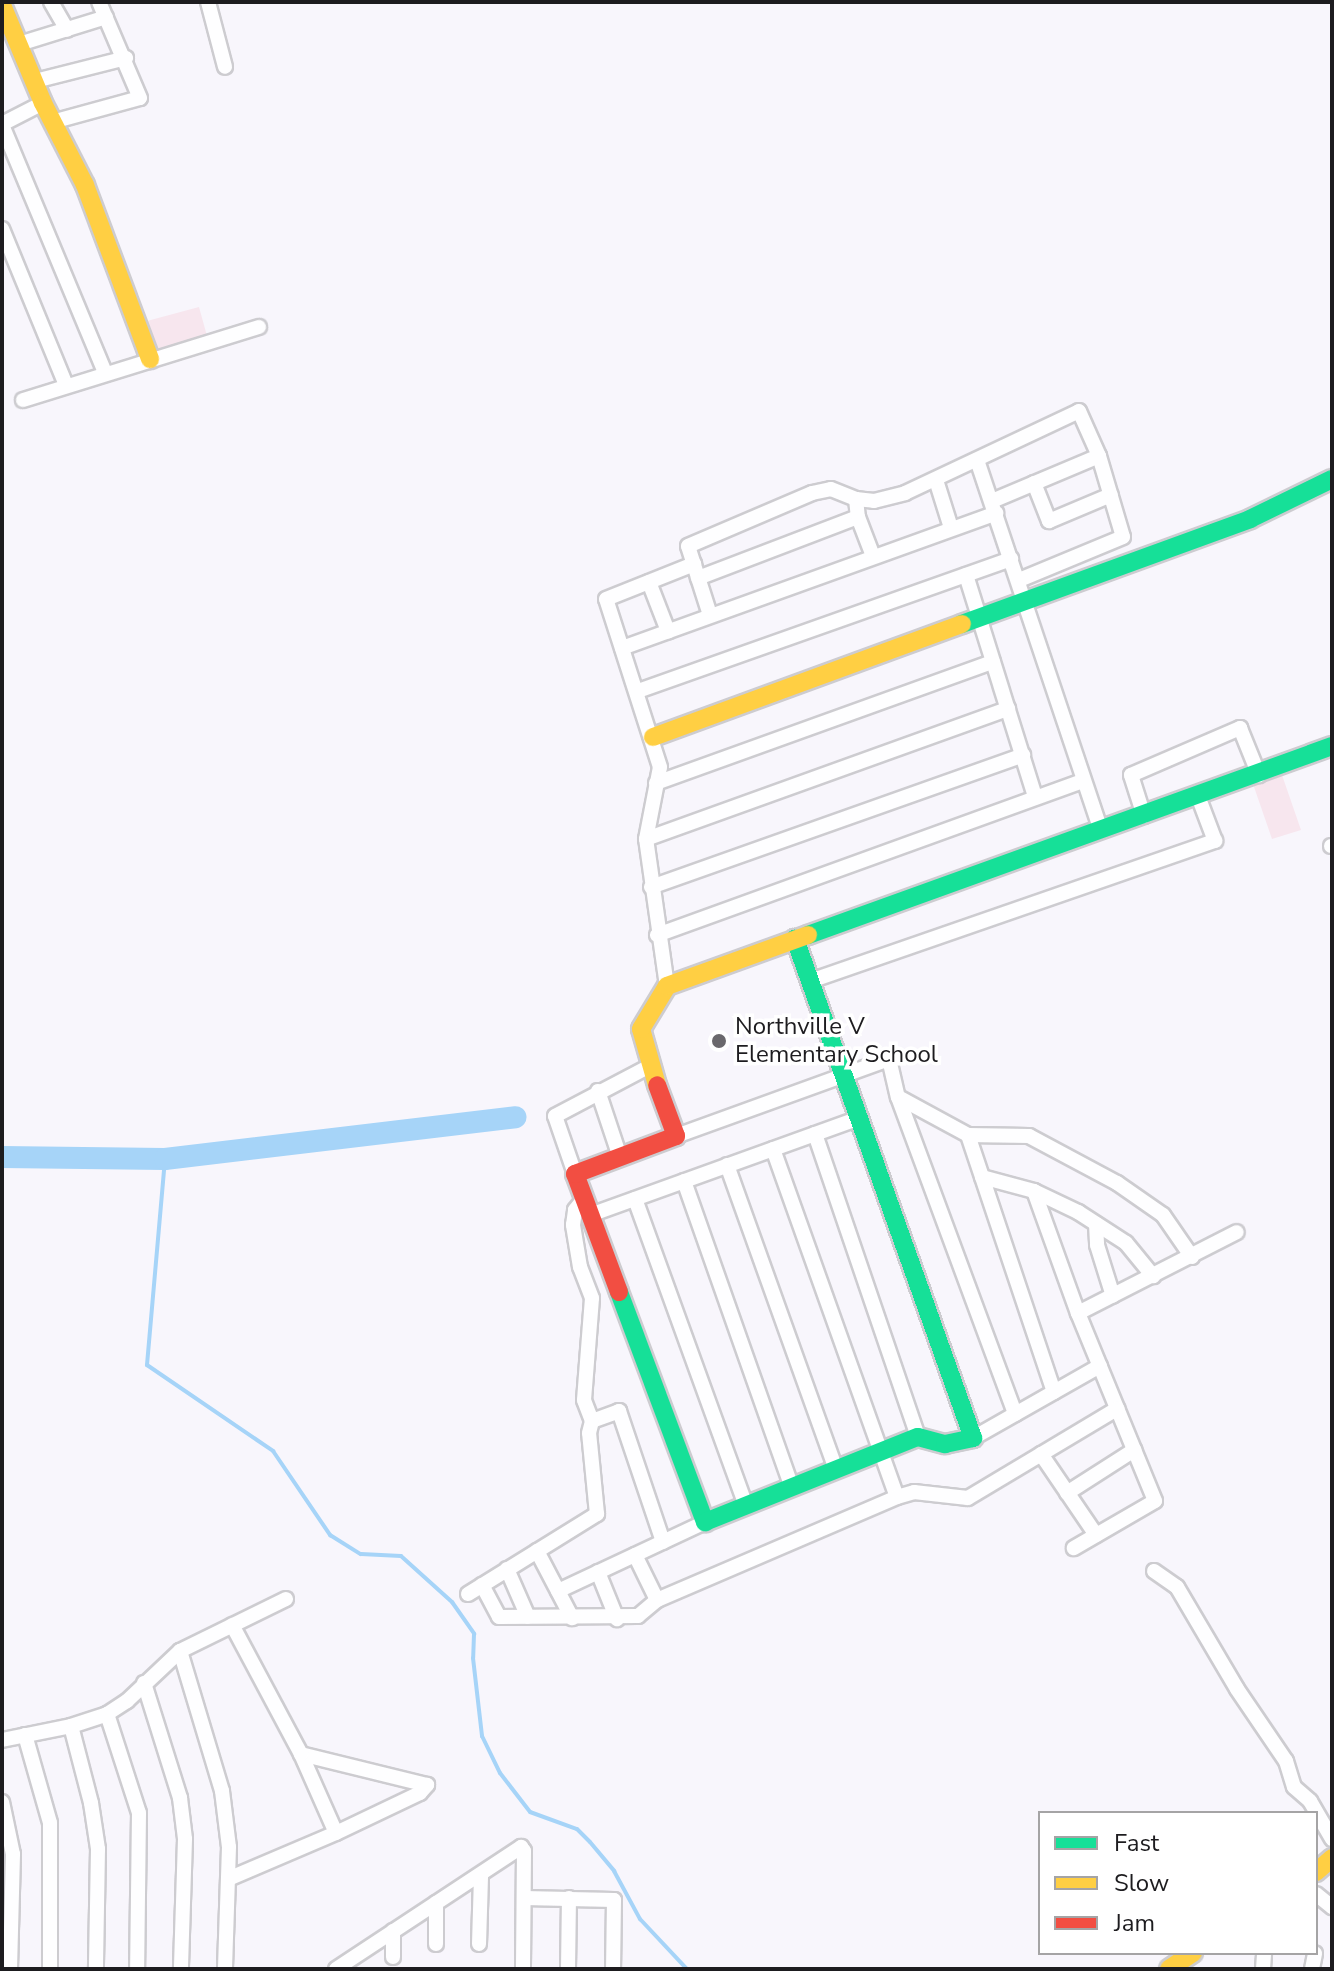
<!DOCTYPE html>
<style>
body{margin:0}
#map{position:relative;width:1334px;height:1971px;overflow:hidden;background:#f8f6fc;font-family:"Nunito Sans",sans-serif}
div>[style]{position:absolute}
.green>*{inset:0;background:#f7e6ee}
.stream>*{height:4px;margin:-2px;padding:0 2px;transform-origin:2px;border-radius:2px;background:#a6d4f8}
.river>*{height:22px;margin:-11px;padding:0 11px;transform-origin:11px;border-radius:11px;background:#a6d4f8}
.roads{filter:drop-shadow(2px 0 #cdccd0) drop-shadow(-2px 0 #cdccd0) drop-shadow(0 2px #cdccd0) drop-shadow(0 -2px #cdccd0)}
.street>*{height:14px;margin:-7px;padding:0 7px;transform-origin:7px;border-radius:7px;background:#fefeff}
.fast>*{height:18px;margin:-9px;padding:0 9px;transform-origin:9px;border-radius:9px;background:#16e098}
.slow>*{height:18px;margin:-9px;padding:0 9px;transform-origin:9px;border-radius:9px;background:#ffcf43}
.jam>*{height:18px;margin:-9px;padding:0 9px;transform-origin:9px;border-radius:9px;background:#f24e42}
.dots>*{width:22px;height:22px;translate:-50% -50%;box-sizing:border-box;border:4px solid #fff;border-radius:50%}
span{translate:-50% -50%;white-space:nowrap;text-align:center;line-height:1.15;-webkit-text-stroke:7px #fff;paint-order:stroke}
.poi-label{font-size:24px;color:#1d1c1f}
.left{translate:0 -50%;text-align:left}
.frame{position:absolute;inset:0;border:4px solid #1d1c1f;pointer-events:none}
.legend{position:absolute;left:1038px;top:1811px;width:280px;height:144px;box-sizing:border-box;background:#fff;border:2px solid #a5a4a5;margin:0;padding:10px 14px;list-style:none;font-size:24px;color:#1d1c1f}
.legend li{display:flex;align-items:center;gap:16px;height:40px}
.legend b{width:40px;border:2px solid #a5a4a5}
</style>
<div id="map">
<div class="green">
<div style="clip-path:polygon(199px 307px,207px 336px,155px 350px,147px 321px)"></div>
<div style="clip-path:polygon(1282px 775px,1301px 830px,1272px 839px,1253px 784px)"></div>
</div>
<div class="stream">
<div style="left:165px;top:1159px;width:207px;rotate:95deg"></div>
<div style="left:147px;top:1365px;width:153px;rotate:34.3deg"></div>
<div style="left:273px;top:1451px;width:102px;rotate:55.8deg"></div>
<div style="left:330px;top:1535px;width:36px;rotate:32deg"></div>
<div style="left:361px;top:1554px;width:40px;rotate:2.9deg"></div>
<div style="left:401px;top:1556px;width:69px;rotate:42deg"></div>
<div style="left:452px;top:1602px;width:39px;rotate:55deg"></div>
<div style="left:474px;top:1634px;width:24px;rotate:92deg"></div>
<div style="left:473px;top:1658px;width:79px;rotate:83.4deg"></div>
<div style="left:482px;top:1736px;width:41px;rotate:64.1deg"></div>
<div style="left:500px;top:1773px;width:49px;rotate:52.4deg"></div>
<div style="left:530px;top:1812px;width:50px;rotate:19.9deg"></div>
<div style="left:577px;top:1829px;width:18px;rotate:45deg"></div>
<div style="left:590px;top:1842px;width:38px;rotate:50deg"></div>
<div style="left:614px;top:1871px;width:55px;rotate:61.6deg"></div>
<div style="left:640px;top:1919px;width:69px;rotate:46.8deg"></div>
</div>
<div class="river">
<div style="left:2px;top:1157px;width:163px;rotate:0.7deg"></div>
<div style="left:165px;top:1159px;width:353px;rotate:-6.8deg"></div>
</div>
<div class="roads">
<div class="street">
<div style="left:51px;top:2px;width:32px;rotate:60deg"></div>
<div style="left:208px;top:2px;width:67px;rotate:75.3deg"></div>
<div style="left:19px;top:44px;width:91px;rotate:-17.2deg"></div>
<div style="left:35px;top:81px;width:94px;rotate:-14.2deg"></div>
<div style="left:52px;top:122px;width:91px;rotate:-15.3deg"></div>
<div style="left:140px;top:98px;width:104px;rotate:-113.1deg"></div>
<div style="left:2px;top:124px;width:46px;rotate:-27.1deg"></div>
<div style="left:2px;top:125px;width:269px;rotate:67.4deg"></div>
<div style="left:2px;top:229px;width:169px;rotate:67.7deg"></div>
<div style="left:23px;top:400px;width:247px;rotate:-17.2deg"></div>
<div style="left:977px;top:460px;width:391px;rotate:71.5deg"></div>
<div style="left:936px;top:480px;width:50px;rotate:72.6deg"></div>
<div style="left:1034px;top:483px;width:41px;rotate:68.5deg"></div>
<div style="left:1049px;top:521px;width:67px;rotate:-22.8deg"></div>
<div style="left:856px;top:499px;width:18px;rotate:6deg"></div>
<div style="left:874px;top:501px;width:32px;rotate:-14deg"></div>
<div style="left:905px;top:493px;width:192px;rotate:-25.2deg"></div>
<div style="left:1079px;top:411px;width:49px;rotate:66deg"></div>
<div style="left:1099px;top:456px;width:84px;rotate:73.5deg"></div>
<div style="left:1123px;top:537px;width:113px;rotate:157.5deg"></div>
<div style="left:992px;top:501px;width:116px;rotate:-22.8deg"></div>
<div style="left:966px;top:575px;width:232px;rotate:72.7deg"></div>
<div style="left:698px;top:578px;width:171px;rotate:-20.9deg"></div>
<div style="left:649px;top:582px;width:53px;rotate:68.8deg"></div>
<div style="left:710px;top:615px;width:72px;rotate:-107.7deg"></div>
<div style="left:688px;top:546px;width:135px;rotate:-23.1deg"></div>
<div style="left:812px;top:493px;width:19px;rotate:-12deg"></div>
<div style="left:831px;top:489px;width:27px;rotate:22deg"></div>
<div style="left:856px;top:499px;width:18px;rotate:84deg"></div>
<div style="left:858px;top:517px;width:42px;rotate:69deg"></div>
<div style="left:622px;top:648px;width:398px;rotate:-19.8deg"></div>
<div style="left:638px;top:691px;width:396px;rotate:-19.5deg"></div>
<div style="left:656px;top:783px;width:358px;rotate:-19.8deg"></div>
<div style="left:1144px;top:816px;width:43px;rotate:-107.6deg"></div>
<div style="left:1131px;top:775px;width:119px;rotate:-23.3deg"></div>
<div style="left:1240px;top:728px;width:51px;rotate:68deg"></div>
<div style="left:646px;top:839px;width:385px;rotate:-19.8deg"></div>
<div style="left:1331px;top:846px;width:1px"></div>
<div style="left:651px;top:887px;width:395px;rotate:-19.5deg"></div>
<div style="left:657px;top:935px;width:453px;rotate:-19.9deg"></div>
<div style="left:810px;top:981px;width:429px;rotate:-19.1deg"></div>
<div style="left:1215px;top:841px;width:48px;rotate:-110.7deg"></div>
<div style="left:667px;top:986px;width:148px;rotate:-98.1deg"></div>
<div style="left:646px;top:839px;width:73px;rotate:-79deg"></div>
<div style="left:660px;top:767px;width:176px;rotate:-107.8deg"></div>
<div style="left:606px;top:599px;width:95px;rotate:-21.7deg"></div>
<div style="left:598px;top:1091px;width:70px;rotate:71.6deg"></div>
<div style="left:898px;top:1097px;width:338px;rotate:69.7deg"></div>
<div style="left:815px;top:1134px;width:320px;rotate:71.2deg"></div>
<div style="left:968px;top:1135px;width:271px;rotate:71.5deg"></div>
<div style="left:676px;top:1136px;width:226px;rotate:-19.9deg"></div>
<div style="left:889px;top:1059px;width:39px;rotate:77deg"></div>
<div style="left:898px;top:1097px;width:80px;rotate:28.5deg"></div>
<div style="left:968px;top:1135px;width:61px;rotate:0.9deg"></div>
<div style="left:1029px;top:1136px;width:100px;rotate:28.1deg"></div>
<div style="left:1117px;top:1183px;width:56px;rotate:34.8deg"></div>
<div style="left:1163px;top:1215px;width:51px;rotate:55.4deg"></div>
<div style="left:773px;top:1149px;width:369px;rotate:70.4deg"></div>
<div style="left:727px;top:1165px;width:324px;rotate:70.3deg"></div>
<div style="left:575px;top:1174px;width:61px;rotate:-109deg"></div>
<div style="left:555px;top:1116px;width:107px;rotate:-27.8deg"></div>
<div style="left:982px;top:1177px;width:54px;rotate:15.1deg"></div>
<div style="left:1034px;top:1191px;width:49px;rotate:25.5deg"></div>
<div style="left:1078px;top:1212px;width:57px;rotate:32.9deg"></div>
<div style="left:1126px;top:1243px;width:43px;rotate:50.7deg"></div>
<div style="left:684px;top:1181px;width:324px;rotate:70.6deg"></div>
<div style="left:1034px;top:1191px;width:130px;rotate:70.2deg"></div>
<div style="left:1078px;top:1313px;width:203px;rotate:67.7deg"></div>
<div style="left:1155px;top:1501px;width:94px;rotate:149.9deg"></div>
<div style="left:635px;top:1199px;width:326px;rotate:70.1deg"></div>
<div style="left:590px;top:1215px;width:286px;rotate:-19.8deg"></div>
<div style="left:1096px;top:1224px;width:21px;rotate:87deg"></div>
<div style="left:1097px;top:1245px;width:53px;rotate:72.6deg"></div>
<div style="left:1078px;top:1313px;width:178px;rotate:-27deg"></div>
<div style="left:592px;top:1421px;width:29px;rotate:-20deg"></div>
<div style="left:619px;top:1411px;width:138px;rotate:71.4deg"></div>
<div style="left:973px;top:1438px;width:146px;rotate:-29.6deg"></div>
<div style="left:1041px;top:1454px;width:98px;rotate:55.8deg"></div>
<div style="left:1067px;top:1493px;width:80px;rotate:-32.7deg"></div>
<div style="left:537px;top:1551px;width:76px;rotate:62.4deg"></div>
<div style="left:635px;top:1555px;width:50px;rotate:63.9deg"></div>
<div style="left:507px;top:1569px;width:52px;rotate:66.4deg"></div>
<div style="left:1154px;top:1571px;width:28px;rotate:35deg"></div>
<div style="left:1177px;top:1587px;width:118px;rotate:59.5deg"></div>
<div style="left:1237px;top:1689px;width:87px;rotate:55.8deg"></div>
<div style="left:1286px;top:1761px;width:27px;rotate:73deg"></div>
<div style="left:1294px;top:1787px;width:21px;rotate:41deg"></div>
<div style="left:1310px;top:1801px;width:44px;rotate:59.9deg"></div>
<div style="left:598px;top:1572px;width:51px;rotate:68deg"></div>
<div style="left:482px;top:1585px;width:36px;rotate:62deg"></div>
<div style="left:499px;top:1617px;width:139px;rotate:-0.4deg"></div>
<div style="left:638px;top:1616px;width:25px;rotate:-40deg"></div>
<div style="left:657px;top:1600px;width:261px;rotate:-23.2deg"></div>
<div style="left:897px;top:1497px;width:18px;rotate:-16deg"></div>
<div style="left:914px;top:1492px;width:54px;rotate:6.3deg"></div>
<div style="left:968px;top:1498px;width:174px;rotate:-30.9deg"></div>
<div style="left:558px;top:1591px;width:162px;rotate:-25.1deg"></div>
<div style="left:468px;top:1594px;width:152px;rotate:-31.8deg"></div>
<div style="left:597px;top:1514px;width:81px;rotate:-95.6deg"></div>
<div style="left:589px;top:1433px;width:12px;rotate:-76deg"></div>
<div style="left:592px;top:1421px;width:22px;rotate:-111deg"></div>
<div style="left:584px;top:1400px;width:102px;rotate:-85.5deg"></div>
<div style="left:592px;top:1298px;width:33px;rotate:-111deg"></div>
<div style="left:580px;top:1267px;width:43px;rotate:-99.5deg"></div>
<div style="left:573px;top:1225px;width:15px;rotate:-82deg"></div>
<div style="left:575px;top:1210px;width:14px;rotate:-51deg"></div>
<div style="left:180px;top:1651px;width:146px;rotate:73.3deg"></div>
<div style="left:222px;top:1791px;width:56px;rotate:82.9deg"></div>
<div style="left:229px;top:1847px;width:122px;rotate:91.9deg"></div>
<div style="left:144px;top:1683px;width:121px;rotate:72.6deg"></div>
<div style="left:180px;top:1798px;width:41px;rotate:83deg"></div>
<div style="left:185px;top:1839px;width:130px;rotate:91.8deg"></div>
<div style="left:107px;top:1714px;width:104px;rotate:72.1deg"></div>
<div style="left:139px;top:1813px;width:156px;rotate:90.7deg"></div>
<div style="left:71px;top:1726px;width:80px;rotate:75.4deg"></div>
<div style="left:91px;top:1803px;width:47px;rotate:81.3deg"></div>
<div style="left:98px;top:1849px;width:120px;rotate:91deg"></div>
<div style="left:25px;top:1735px;width:91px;rotate:74.1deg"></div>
<div style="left:50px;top:1823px;width:146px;rotate:90deg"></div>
<div style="left:2px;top:1740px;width:70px;rotate:-11.5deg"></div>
<div style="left:71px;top:1726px;width:38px;rotate:-18deg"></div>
<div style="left:107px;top:1714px;width:24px;rotate:-33deg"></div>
<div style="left:127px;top:1701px;width:73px;rotate:-43.3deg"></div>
<div style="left:180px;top:1651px;width:118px;rotate:-26.1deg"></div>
<div style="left:301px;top:1754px;width:86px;rotate:66.1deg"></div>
<div style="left:2px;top:1802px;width:53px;rotate:78.1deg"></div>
<div style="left:13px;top:1854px;width:115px;rotate:91.5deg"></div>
<div style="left:228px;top:1879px;width:117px;rotate:-23.1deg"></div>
<div style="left:336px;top:1833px;width:93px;rotate:-25.5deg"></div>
<div style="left:420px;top:1793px;width:11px;rotate:-49deg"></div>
<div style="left:427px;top:1785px;width:130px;rotate:-166.2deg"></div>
<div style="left:301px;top:1754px;width:146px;rotate:-118.1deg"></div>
<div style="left:1316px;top:1894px;width:21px;rotate:39deg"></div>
<div style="left:524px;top:1898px;width:90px;rotate:1.3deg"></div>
<div style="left:614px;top:1900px;width:69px;rotate:90.8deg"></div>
<div style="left:436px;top:1903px;width:41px;rotate:90deg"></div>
<div style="left:479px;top:1944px;width:69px;rotate:-88.3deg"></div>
<div style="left:393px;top:1957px;width:26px;rotate:-90deg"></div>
<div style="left:336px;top:1969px;width:222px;rotate:-33.4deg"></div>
<div style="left:521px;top:1847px;width:5px;rotate:53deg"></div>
<div style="left:524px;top:1851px;width:118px;rotate:90.5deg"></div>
<div style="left:568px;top:1969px;width:71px;rotate:-89.2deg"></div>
<div style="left:1263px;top:1969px;width:16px;rotate:-86deg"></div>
<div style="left:1312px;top:1969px;width:16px;rotate:-79deg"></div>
</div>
<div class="fast">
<div style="left:962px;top:624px;width:307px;rotate:-20deg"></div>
<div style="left:1250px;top:519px;width:91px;rotate:-26deg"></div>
<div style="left:808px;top:935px;width:557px;rotate:-19.83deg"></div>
<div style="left:619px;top:1292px;width:246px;rotate:69.5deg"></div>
<div style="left:705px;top:1522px;width:229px;rotate:-21.8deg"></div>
<div style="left:918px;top:1437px;width:28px;rotate:15deg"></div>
<div style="left:945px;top:1444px;width:29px;rotate:-12deg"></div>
<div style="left:973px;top:1438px;width:530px;rotate:-109.63deg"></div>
</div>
<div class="slow">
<div style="left:2px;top:5px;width:106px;rotate:67.3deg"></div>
<div style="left:43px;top:103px;width:92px;rotate:62.9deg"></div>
<div style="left:85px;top:185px;width:186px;rotate:69.5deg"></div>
<div style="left:653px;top:737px;width:329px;rotate:-20.1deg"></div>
<div style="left:657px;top:1085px;width:58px;rotate:-105.9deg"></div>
<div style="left:641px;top:1029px;width:50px;rotate:-58.8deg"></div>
<div style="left:667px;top:986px;width:150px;rotate:-19.9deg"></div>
<div style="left:1316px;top:1872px;width:21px;rotate:-41deg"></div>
<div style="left:1169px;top:1969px;width:29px;rotate:-34deg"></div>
</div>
<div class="jam">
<div style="left:619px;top:1292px;width:126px;rotate:-110.4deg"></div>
<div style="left:575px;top:1174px;width:108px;rotate:-20.6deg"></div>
<div style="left:676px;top:1136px;width:54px;rotate:-110.4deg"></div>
</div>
</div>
<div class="dots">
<div style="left:719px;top:1041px;background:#6a686c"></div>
</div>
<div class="poi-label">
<span class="left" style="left:735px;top:1041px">Northville V<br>Elementary School</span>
</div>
<div class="frame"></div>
<ul class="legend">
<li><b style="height:10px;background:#16e098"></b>Fast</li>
<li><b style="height:10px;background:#ffcf43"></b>Slow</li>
<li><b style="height:10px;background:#f24e42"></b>Jam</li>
</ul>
</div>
